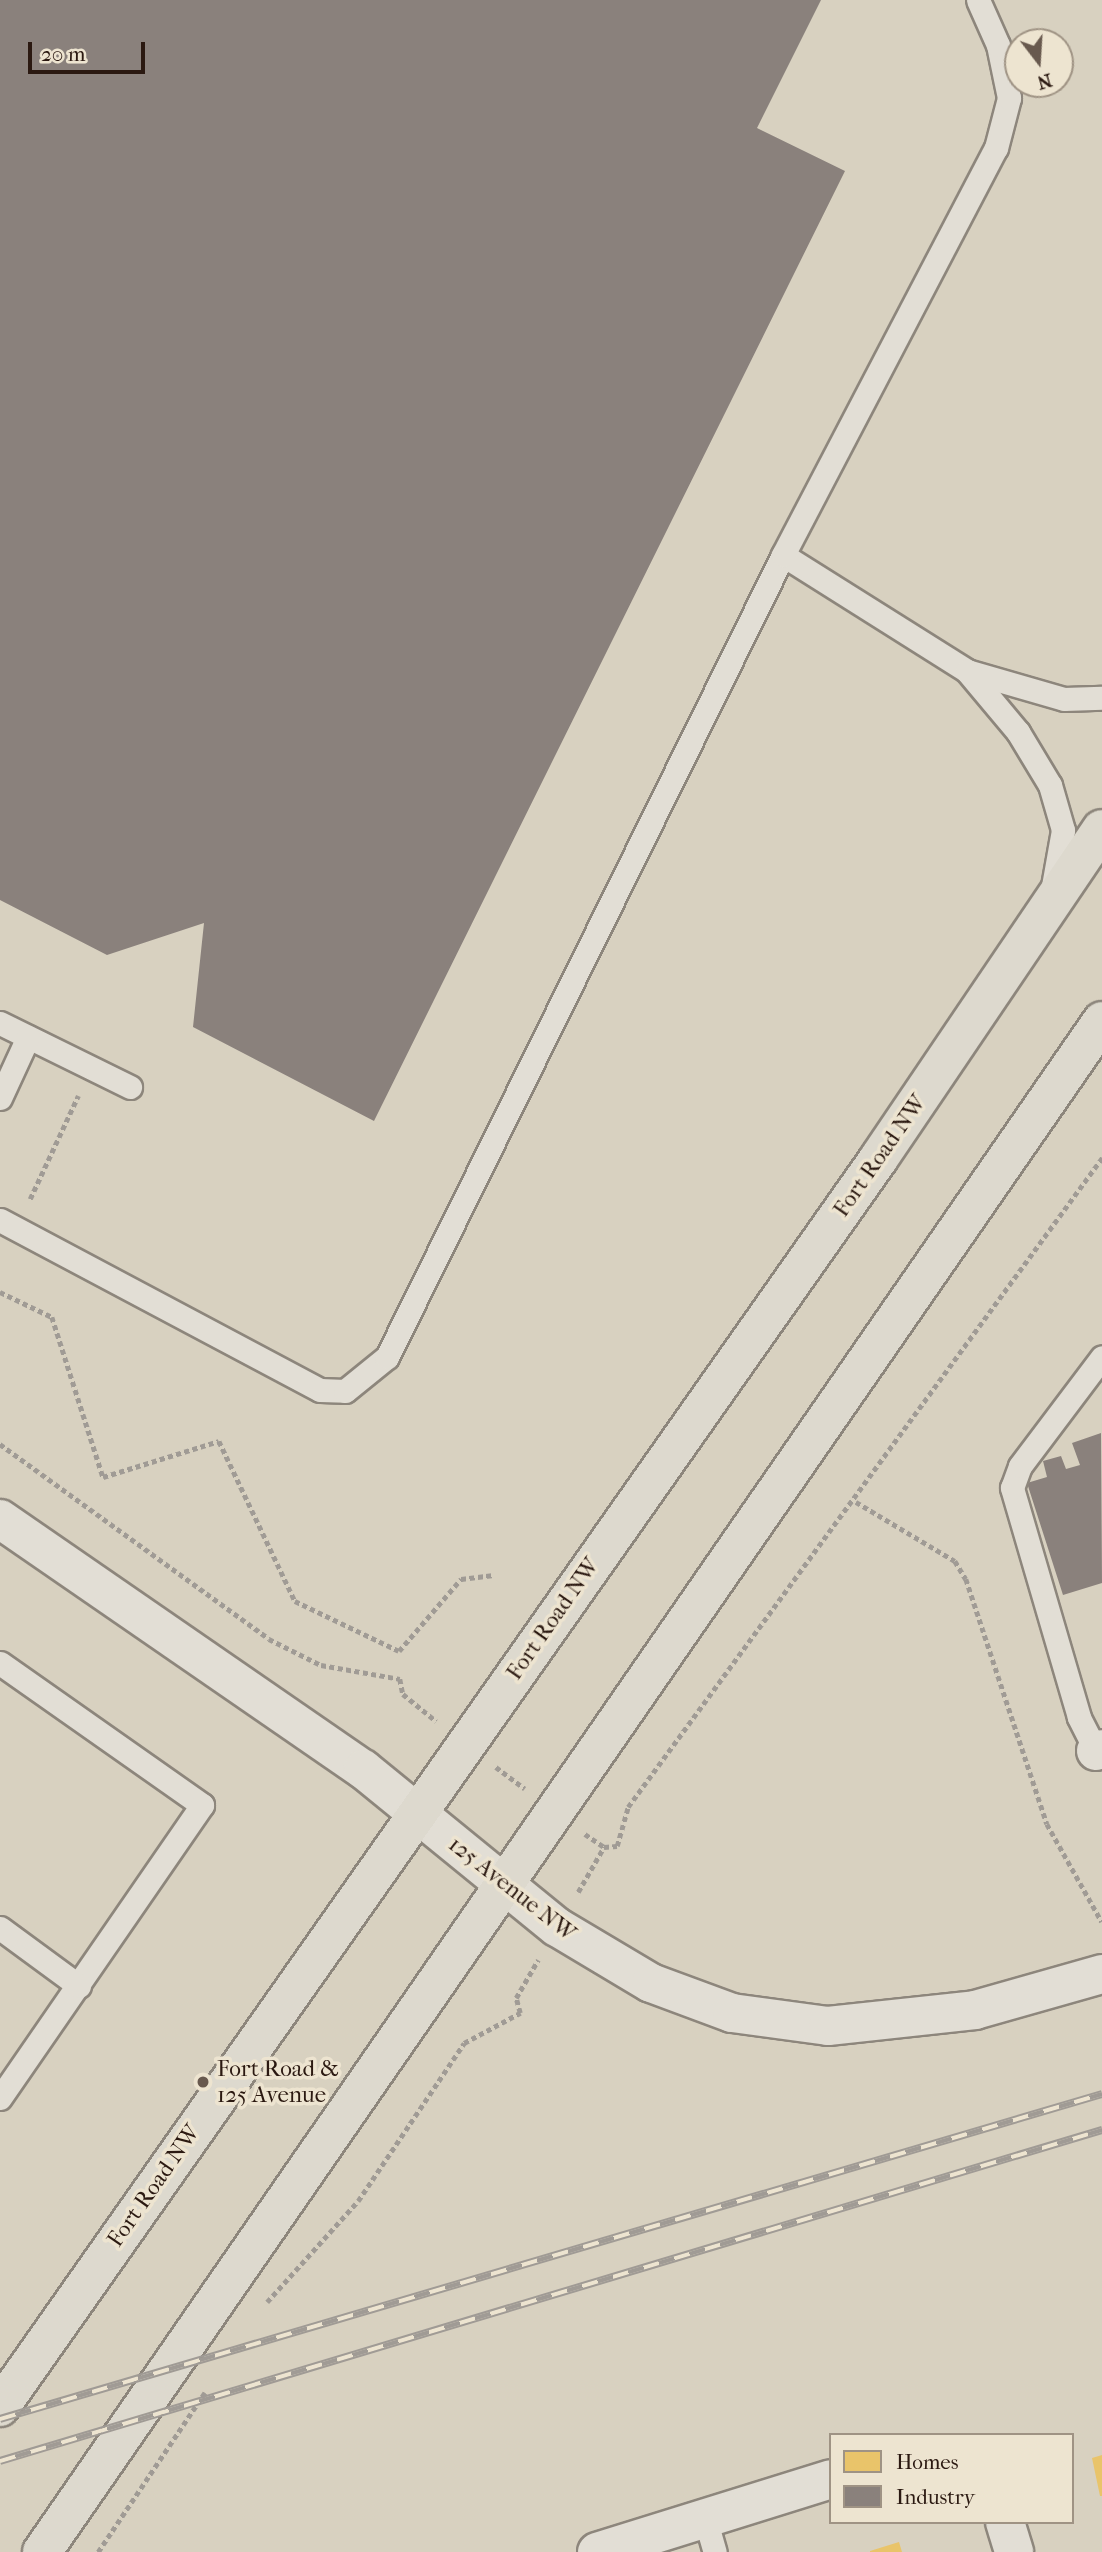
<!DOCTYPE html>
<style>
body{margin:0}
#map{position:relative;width:1102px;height:2552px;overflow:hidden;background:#d8d1c0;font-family:"IM FELL French Canon",serif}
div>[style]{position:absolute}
.homes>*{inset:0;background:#e9c46a}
.industry>*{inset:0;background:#8a817c}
.path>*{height:4.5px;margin-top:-2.25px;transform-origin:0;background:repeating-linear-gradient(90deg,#a09b95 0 5px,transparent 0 8.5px)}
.roads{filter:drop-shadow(2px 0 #8d867c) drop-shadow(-2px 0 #8d867c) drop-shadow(0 2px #8d867c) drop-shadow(0 -2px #8d867c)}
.lane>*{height:23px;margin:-11.5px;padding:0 11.5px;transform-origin:11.5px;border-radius:11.5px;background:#e2ded5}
.street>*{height:38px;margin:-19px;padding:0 19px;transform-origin:19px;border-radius:19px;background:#e2ded5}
.secondary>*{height:38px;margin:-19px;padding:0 19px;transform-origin:19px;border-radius:19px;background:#e2ded5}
.primary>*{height:38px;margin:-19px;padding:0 19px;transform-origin:19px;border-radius:19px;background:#ddd9ce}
.rail>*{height:8px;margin-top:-4px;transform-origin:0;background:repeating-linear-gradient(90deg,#ede4d0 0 16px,#a09b95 0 32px);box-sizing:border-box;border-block:2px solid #a09b95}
.dots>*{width:19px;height:19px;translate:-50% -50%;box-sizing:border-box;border:4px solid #ede4d0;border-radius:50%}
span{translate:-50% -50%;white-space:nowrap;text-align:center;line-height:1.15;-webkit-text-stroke:7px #ede4d0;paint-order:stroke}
.street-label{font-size:23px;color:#2b1911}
.poi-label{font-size:23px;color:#2b1911}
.left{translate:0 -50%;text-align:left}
.legend{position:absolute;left:829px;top:2433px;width:245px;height:91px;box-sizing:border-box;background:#ede4d0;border:2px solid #9f9384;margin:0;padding:9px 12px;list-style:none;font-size:21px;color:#2b1911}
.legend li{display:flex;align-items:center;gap:14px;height:35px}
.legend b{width:35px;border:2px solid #9f9384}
.north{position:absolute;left:1004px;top:28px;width:70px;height:70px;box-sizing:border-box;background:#ede4d0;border:2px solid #9f9384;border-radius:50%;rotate:163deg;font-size:19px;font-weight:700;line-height:28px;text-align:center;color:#2b1911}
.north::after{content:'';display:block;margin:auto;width:24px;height:32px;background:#68594e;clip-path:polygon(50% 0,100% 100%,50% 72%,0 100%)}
.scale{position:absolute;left:28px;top:42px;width:117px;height:32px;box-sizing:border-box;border:4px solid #2b1911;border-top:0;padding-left:9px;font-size:21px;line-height:24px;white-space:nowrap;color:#2b1911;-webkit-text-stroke:5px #ede4d0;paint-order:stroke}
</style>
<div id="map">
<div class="homes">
<div style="clip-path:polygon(1102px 2455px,1102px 2496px,1100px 2496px,1092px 2458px)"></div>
<div style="clip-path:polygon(899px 2542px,902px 2552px,870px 2552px,870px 2551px)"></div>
</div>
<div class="industry">
<div style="clip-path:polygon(0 0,821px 0,757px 128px,845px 171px,374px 1121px,193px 1027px,204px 923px,107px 955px,0 900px)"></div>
<div style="clip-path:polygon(1101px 1433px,1102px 1583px,1063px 1595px,1027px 1483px,1047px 1477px,1043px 1461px,1061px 1456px,1066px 1469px,1080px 1465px,1072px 1443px)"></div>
</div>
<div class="path">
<div style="left:30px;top:1199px;width:114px;rotate:-65deg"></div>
<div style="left:0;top:1292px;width:58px;rotate:25.7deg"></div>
<div style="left:52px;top:1317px;width:168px;rotate:72.3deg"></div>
<div style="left:103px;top:1477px;width:121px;rotate:-17.2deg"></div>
<div style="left:219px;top:1441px;width:177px;rotate:64.6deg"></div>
<div style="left:295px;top:1601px;width:115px;rotate:25.7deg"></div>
<div style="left:399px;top:1651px;width:95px;rotate:-49.3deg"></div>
<div style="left:461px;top:1579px;width:31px;rotate:-7deg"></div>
<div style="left:0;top:1444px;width:332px;rotate:35.9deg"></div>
<div style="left:269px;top:1639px;width:58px;rotate:26.6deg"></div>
<div style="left:321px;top:1665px;width:80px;rotate:10deg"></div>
<div style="left:400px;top:1679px;width:15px;rotate:79deg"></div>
<div style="left:403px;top:1694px;width:43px;rotate:39.3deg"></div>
<div style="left:856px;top:1502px;width:115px;rotate:30.8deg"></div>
<div style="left:955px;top:1561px;width:21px;rotate:59deg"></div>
<div style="left:966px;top:1579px;width:258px;rotate:71.7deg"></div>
<div style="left:1047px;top:1824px;width:112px;rotate:60.7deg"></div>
<div style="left:496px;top:1767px;width:36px;rotate:37deg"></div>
<div style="left:585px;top:1834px;width:23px;rotate:34deg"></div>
<div style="left:604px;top:1847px;width:13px;rotate:-4deg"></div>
<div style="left:617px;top:1846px;width:41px;rotate:-74.2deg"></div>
<div style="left:628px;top:1807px;width:804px;rotate:-53.86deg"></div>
<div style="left:578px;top:1892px;width:52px;rotate:-60deg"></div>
<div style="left:267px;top:2302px;width:136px;rotate:-48deg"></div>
<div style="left:358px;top:2201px;width:190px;rotate:-56.1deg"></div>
<div style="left:464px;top:2043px;width:64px;rotate:-28.2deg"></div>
<div style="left:520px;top:2013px;width:16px;rotate:-105deg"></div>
<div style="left:516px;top:1998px;width:44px;rotate:-59.9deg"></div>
<div style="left:98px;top:2552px;width:192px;rotate:-56.2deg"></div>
</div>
<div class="roads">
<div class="lane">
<div style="left:783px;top:555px;width:218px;rotate:32.2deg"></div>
<div style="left:967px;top:671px;width:101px;rotate:16.1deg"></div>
<div style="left:1064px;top:699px;width:38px;rotate:-2deg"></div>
<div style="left:967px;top:671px;width:80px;rotate:50.1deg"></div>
<div style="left:1018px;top:732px;width:62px;rotate:58.9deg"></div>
<div style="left:1050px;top:785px;width:47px;rotate:73.9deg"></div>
<div style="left:1063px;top:830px;width:57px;rotate:100.1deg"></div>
<div style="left:0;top:1023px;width:145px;rotate:26.2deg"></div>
<div style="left:0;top:1098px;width:67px;rotate:-65.3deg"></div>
<div style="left:0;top:1220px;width:362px;rotate:28deg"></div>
<div style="left:320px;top:1390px;width:25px;rotate:2deg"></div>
<div style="left:345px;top:1391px;width:54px;rotate:-39deg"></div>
<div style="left:387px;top:1357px;width:894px;rotate:-63.72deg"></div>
<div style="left:783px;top:555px;width:459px;rotate:-62.4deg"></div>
<div style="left:996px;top:148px;width:52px;rotate:-75.4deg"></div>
<div style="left:1009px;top:98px;width:54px;rotate:-101.7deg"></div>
<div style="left:998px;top:45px;width:49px;rotate:-114deg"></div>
<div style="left:0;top:1663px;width:247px;rotate:35.1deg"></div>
<div style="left:202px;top:1805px;width:356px;rotate:124.6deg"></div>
<div style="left:1096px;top:1751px;width:38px;rotate:-117deg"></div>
<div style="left:1079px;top:1717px;width:239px;rotate:-106.3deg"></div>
<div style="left:1012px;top:1488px;width:23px;rotate:-70deg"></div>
<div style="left:1020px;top:1466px;width:136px;rotate:-53deg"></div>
<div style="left:0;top:1928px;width:98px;rotate:36.3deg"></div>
<div style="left:705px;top:2518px;width:35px;rotate:74deg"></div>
</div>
<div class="street">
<div style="left:1096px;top:1751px;width:6px;rotate:-18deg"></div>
<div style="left:1005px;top:2522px;width:31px;rotate:73deg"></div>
<div style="left:597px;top:2552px;width:245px;rotate:-17.3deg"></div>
</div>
<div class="secondary">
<div style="left:0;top:1519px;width:441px;rotate:34.6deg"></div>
<div style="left:363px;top:1769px;width:250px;rotate:39.2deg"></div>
<div style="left:557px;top:1927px;width:109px;rotate:30.8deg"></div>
<div style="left:651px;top:1983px;width:86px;rotate:20.3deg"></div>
<div style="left:732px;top:2013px;width:97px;rotate:7.7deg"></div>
<div style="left:828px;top:2026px;width:148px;rotate:-6.2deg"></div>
<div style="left:975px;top:2010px;width:132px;rotate:-15.8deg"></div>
</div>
<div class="primary">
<div style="left:0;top:2407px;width:1527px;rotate:-54.86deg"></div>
<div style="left:879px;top:1158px;width:397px;rotate:-55.9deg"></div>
<div style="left:42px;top:2552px;width:1862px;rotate:-55.3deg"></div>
</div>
</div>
<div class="rail">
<div style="left:0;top:2419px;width:1149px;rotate:-16.43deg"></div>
<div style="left:0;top:2461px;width:1151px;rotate:-16.72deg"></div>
</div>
<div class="dots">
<div style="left:203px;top:2082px;background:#68594e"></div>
</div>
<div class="street-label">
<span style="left:880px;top:1156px;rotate:-55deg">Fort Road NW</span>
<span style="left:553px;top:1619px;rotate:-55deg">Fort Road NW</span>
<span style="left:512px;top:1889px;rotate:38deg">125 Avenue NW</span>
<span style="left:154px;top:2186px;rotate:-55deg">Fort Road NW</span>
</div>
<div class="poi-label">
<span class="left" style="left:217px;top:2082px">Fort Road &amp;<br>125 Avenue</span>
</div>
<ul class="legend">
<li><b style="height:19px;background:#e9c46a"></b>Homes</li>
<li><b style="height:19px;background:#8a817c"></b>Industry</li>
</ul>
<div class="north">N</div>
<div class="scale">20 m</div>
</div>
